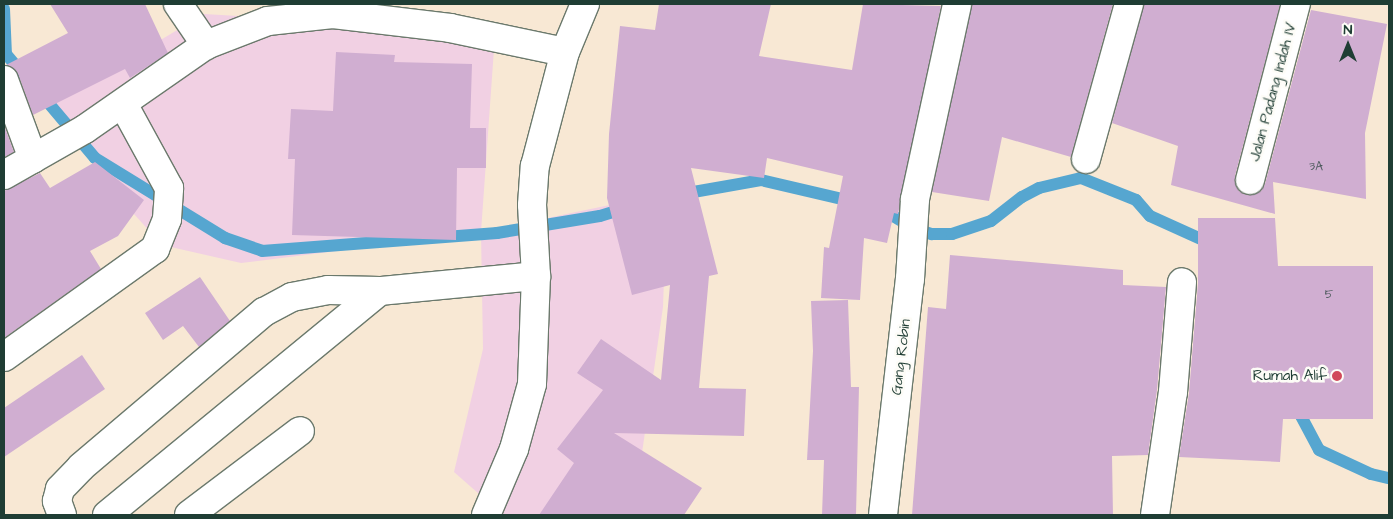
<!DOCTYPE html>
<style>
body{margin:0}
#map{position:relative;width:1393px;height:519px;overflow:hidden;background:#f8e8d4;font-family:"Architects Daughter",sans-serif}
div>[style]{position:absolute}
.built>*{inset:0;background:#f1d0e3}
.stream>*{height:12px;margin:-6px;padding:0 6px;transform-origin:6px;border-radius:6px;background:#56a6d0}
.building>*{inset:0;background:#d0aed1}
.roads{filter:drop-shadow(1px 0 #6b796c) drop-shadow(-1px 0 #6b796c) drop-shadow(0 1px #6b796c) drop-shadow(0 -1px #6b796c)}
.minor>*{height:28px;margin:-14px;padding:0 14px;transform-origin:14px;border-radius:14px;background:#fff}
.dots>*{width:14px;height:14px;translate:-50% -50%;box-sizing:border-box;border:2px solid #fdfcf7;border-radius:50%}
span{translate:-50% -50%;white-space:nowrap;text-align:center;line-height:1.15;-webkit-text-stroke:5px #fdfcf7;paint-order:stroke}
.number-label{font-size:12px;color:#4b595b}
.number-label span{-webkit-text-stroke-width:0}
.street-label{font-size:15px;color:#1f3d34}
.poi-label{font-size:15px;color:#1f3d34}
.right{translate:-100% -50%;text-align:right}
.frame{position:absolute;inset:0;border:5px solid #1f3d34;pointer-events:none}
.north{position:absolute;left:1323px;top:20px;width:50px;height:50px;-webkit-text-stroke:4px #fdfcf7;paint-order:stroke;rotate:0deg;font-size:14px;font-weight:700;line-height:20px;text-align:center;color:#1f3d34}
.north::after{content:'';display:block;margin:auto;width:18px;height:22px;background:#1f3d34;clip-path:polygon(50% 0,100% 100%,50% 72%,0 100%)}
</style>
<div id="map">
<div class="built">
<div style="clip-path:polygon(204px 14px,312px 20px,494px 49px,481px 232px,667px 193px,663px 307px,642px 453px,626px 515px,503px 515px,454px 472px,483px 349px,481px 233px,241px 263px,162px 245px,124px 203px,52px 105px)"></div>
</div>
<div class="stream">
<div style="left:4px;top:9px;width:45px;rotate:87.5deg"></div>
<div style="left:6px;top:54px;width:26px;rotate:50deg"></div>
<div style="left:40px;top:93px;width:85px;rotate:49.8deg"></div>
<div style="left:95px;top:158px;width:153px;rotate:31.6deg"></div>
<div style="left:225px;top:238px;width:39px;rotate:19deg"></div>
<div style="left:262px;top:251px;width:236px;rotate:-4.4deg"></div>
<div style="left:497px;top:233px;width:104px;rotate:-9.4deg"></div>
<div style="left:600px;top:216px;width:27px;rotate:-17deg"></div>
<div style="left:682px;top:194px;width:80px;rotate:-10deg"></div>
<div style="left:761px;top:180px;width:97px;rotate:13.2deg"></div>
<div style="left:880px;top:208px;width:39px;rotate:31deg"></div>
<div style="left:913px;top:228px;width:20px;rotate:18deg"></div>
<div style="left:932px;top:234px;width:20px"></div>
<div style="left:952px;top:234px;width:41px;rotate:-18.4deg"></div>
<div style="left:991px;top:221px;width:39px;rotate:-38deg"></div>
<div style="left:1022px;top:197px;width:19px;rotate:-28deg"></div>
<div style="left:1039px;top:188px;width:43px;rotate:-13.4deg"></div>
<div style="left:1081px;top:178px;width:59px;rotate:21.8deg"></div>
<div style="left:1136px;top:200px;width:21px;rotate:49deg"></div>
<div style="left:1150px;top:216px;width:68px;rotate:24.3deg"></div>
<div style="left:1298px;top:404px;width:12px;rotate:76deg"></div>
<div style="left:1301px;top:416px;width:38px;rotate:62deg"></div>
<div style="left:1319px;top:450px;width:57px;rotate:24.8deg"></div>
<div style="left:1371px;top:474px;width:18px;rotate:13deg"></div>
</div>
<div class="building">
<div style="clip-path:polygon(50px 4px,145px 4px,168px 53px,130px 78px,125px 69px,33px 115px,18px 74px,6px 65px,68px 33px)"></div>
<div style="clip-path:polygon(659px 4px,771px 4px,759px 56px,852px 70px,863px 4px,941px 6px,898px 214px,894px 213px,887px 243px,864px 238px,860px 300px,821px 298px,824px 247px,829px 248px,843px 176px,767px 158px,764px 178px,691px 168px,718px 274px,709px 276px,699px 388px,746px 389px,744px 436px,614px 433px,702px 488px,684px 515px,539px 515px,574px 463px,557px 449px,603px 390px,577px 373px,601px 339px,661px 380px,670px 285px,632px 295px,607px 198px,609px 134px,620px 26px,655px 30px)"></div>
<div style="clip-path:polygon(972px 4px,1113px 4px,1071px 157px,1002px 137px,989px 201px,932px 192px)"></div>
<div style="clip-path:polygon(1144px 4px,1280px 5px,1235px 176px,1239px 191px,1247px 195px,1261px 191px,1265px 184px,1311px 10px,1387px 24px,1365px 133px,1366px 199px,1273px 182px,1275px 214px,1171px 185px,1178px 146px,1112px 123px)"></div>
<div style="clip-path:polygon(336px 52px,395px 55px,394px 62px,472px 64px,470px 128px,486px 128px,486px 168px,457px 168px,456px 240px,292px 235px,295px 159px,288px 159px,291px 109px,333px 111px)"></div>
<div style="clip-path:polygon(4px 125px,14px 152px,4px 157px)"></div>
<div style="clip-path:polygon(95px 162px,144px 200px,118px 236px,90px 251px,101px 269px,4px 338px,4px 191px,40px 173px,50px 188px)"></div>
<div style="clip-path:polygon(1198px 218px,1275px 218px,1278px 266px,1373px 266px,1373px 419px,1283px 419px,1280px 462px,1179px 457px,1189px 393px,1198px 283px)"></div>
<div style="clip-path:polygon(950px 255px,1123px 270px,1123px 285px,1166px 287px,1157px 390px,1148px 455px,1112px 456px,1113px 515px,912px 515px,928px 307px,946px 309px)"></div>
<div style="clip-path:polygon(200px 277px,230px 321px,199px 347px,183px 326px,163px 340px,145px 313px)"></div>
<div style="clip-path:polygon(848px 300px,851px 387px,859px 387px,856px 515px,822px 515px,824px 460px,807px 460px,813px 351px,811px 301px)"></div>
<div style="clip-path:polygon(82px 355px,105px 389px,4px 457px,4px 408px)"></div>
</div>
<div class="roads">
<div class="minor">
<div style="left:178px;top:4px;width:50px;rotate:55.7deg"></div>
<div style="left:4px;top:80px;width:84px;rotate:69.8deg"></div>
<div style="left:1086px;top:159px;width:161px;rotate:-74.5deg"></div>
<div style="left:4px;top:175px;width:93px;rotate:-29.6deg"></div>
<div style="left:85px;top:129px;width:147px;rotate:-34.8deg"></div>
<div style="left:206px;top:45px;width:66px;rotate:-21.2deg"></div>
<div style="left:268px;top:21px;width:65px;rotate:-6.1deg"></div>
<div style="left:333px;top:14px;width:118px;rotate:6.8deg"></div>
<div style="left:450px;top:28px;width:117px;rotate:11.8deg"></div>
<div style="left:1250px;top:180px;width:182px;rotate:-75.4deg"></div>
<div style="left:4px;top:357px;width:186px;rotate:-35.6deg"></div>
<div style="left:155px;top:249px;width:32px;rotate:-68deg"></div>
<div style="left:167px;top:219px;width:31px;rotate:-86deg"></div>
<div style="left:169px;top:188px;width:96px;rotate:-118.7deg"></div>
<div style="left:62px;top:515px;width:15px;rotate:-110deg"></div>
<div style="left:57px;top:501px;width:12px;rotate:-76deg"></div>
<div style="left:60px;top:489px;width:30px;rotate:-46deg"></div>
<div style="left:81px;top:467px;width:240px;rotate:-40.3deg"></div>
<div style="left:264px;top:312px;width:32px;rotate:-28deg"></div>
<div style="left:292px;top:297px;width:37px;rotate:-11deg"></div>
<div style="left:328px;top:290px;width:52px;rotate:1.1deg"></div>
<div style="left:380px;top:291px;width:157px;rotate:-5.5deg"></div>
<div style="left:107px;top:515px;width:353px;rotate:-39.4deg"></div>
<div style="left:189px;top:515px;width:139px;rotate:-37.1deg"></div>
<div style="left:486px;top:515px;width:72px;rotate:-67deg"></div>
<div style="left:514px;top:449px;width:67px;rotate:-74.5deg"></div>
<div style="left:532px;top:384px;width:108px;rotate:-87.9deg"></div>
<div style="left:536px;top:276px;width:71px;rotate:-93.2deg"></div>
<div style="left:532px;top:205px;width:39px;rotate:-86deg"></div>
<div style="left:535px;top:166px;width:118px;rotate:-75.3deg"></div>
<div style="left:565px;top:52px;width:52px;rotate:-67.4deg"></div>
<div style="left:883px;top:515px;width:238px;rotate:-83.5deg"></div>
<div style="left:910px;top:279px;width:80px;rotate:-86.4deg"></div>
<div style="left:915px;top:199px;width:199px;rotate:-77.8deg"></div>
<div style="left:1155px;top:515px;width:124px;rotate:-81.7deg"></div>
<div style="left:1173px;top:392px;width:110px;rotate:-85.3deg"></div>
</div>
</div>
<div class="dots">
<div style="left:1337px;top:376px;background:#d1495b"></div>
</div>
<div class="number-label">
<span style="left:1316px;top:167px">3A</span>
<span style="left:1329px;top:295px">5</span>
</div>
<div class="street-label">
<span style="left:1273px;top:92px;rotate:-75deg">Jalan Padang Indah IV</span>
<span style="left:901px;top:357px;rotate:-83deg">Gang Robin</span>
</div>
<div class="poi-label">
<span class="right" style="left:1327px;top:376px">Rumah Alif</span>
</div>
<div class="frame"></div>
<div class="north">N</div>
</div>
